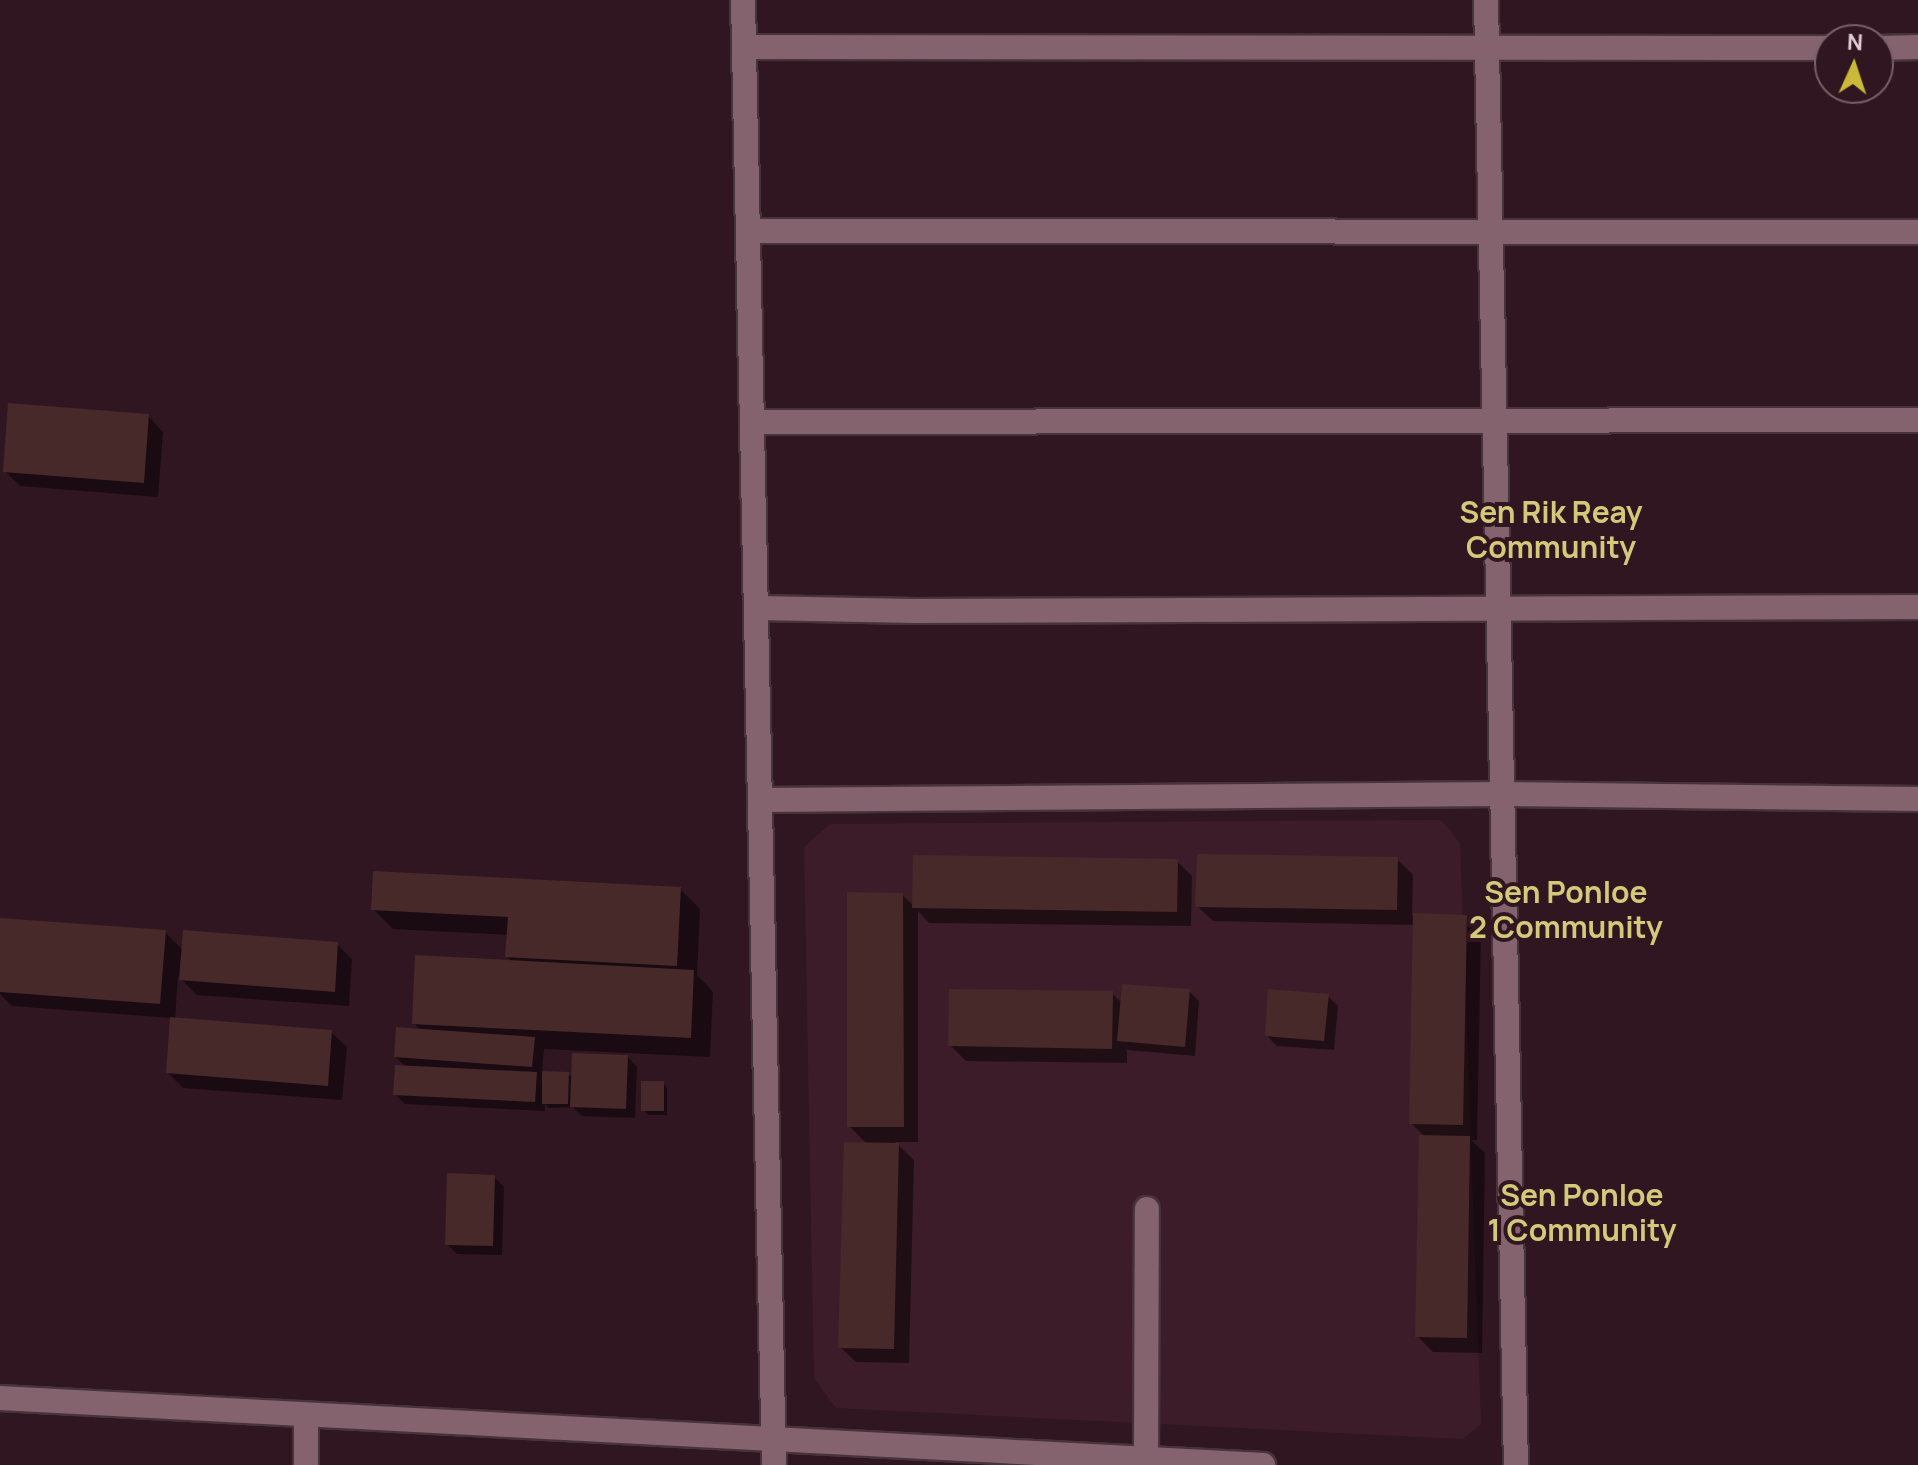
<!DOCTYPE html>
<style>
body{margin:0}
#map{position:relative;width:1918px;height:1465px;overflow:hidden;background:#301620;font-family:Manrope,sans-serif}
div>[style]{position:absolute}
.built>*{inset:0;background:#3d1c29}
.shadow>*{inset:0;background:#0007}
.building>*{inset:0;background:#47292a}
.roads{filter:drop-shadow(2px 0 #47333a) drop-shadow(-2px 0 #47333a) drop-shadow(0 2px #47333a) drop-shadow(0 -2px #47333a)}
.minor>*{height:24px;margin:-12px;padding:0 12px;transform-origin:12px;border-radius:12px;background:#84636e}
span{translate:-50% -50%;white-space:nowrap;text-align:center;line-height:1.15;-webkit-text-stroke:8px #301620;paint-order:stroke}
.neighbourhood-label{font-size:30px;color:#d4c97b;font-weight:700}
.north{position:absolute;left:1814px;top:24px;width:80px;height:80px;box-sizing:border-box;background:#301620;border:2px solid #776068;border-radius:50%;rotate:3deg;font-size:22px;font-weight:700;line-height:32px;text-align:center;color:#e1ced4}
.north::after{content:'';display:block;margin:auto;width:28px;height:36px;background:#cbb939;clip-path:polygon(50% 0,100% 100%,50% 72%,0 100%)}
</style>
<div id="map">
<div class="built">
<div style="clip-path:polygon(1441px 820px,1460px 843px,1481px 1424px,1463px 1439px,836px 1408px,814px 1378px,804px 847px,830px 824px)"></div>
</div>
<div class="shadow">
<div style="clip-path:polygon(148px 416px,163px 432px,158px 497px,20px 486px,5px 471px)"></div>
<div style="clip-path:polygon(1397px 859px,1413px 875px,1412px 915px,1466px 916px,1481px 932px,1477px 1140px,1471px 1140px,1485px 1153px,1482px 1353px,1433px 1352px,1418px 1337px,1425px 1137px,1411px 1123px,1415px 925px,1213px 921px,1197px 906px)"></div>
<div style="clip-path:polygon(1177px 861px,1192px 876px,1191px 926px,929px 923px,918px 911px,918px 1142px,895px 1142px,914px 1160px,909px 1363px,856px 1362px,840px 1347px,867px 1144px,849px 1126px,902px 895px,914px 906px)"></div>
<div style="clip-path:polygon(680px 889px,700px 909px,697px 975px,713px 992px,710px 1057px,544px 1049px,542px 1073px,568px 1074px,573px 1078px,627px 1056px,637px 1067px,635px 1118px,582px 1116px,573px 1107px,549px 1108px,545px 1104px,545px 1111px,405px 1104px,395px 1094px,407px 1068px,396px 1057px,421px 1031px,414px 1023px,513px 962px,507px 957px,509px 935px,393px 929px,373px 909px)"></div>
<div style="clip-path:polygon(165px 932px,184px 951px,337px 944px,352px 959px,349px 1006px,197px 995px,178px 976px,175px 1019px,331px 1032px,347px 1047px,342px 1100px,183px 1088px,168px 1073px,172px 1018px,12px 1006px,0 994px,0 946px)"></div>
<div style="clip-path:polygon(1189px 991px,1199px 1001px,1195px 1056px,1127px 1050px,1127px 1063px,966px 1061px,950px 1045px,1112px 993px,1122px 1003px)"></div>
<div style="clip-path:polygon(1328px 996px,1338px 1006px,1334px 1050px,1277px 1046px,1267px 1036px)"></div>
<div style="clip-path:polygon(663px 1083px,667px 1088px,667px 1115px,648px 1115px,644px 1110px)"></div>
<div style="clip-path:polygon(494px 1177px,504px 1187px,502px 1255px,457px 1254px,447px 1244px)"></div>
</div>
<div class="building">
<div style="clip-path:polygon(8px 403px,149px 414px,144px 483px,3px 472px)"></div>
<div style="clip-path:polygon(1197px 854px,1398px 857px,1397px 910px,1195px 907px)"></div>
<div style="clip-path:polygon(913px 855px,1178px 859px,1177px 912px,912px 908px)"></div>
<div style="clip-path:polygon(373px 871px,681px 887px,677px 966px,505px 957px,508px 917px,371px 910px)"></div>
<div style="clip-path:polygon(847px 892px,903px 893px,904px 1127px,847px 1127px)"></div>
<div style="clip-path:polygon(1413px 913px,1467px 915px,1463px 1125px,1409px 1124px)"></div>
<div style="clip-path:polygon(0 918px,166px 930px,160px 1004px,0 992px)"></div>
<div style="clip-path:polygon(183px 930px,338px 942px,335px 992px,179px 980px)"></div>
<div style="clip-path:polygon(415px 955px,694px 970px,691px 1038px,412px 1024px)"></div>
<div style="clip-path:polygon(1122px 984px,1190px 989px,1185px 1047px,1117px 1041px)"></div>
<div style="clip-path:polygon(949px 989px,1113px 991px,1112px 1049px,948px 1046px)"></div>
<div style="clip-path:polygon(1268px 989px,1329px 994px,1324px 1041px,1265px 1036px)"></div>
<div style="clip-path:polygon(170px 1017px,332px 1030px,328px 1086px,166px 1073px)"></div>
<div style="clip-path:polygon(396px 1027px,535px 1037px,532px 1067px,394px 1057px)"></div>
<div style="clip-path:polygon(572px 1053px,628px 1055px,626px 1109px,570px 1107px)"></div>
<div style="clip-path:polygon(395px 1065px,537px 1072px,535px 1102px,393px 1095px)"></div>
<div style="clip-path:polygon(542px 1071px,569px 1072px,568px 1104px,542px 1104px)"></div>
<div style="clip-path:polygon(641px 1081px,664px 1081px,664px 1111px,641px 1111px)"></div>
<div style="clip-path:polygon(1419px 1135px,1470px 1136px,1467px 1338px,1415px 1337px)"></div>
<div style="clip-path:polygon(844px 1142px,899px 1143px,894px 1349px,838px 1348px)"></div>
<div style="clip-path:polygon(447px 1173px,495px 1175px,493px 1246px,445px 1245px)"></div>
</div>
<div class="roads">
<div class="minor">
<div style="left:743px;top:0;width:1465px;rotate:88.79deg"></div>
<div style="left:1486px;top:0;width:1465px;rotate:88.83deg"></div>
<div style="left:744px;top:47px;width:1086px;rotate:0.05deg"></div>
<div style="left:1878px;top:48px;width:40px;rotate:-1.4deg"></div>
<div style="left:748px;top:231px;width:1170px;rotate:0.05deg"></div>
<div style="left:752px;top:422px;width:1166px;rotate:-0.1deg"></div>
<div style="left:756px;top:608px;width:159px;rotate:1.1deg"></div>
<div style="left:915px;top:611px;width:1003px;rotate:-0.23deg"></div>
<div style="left:760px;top:800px;width:742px;rotate:-0.46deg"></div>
<div style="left:1502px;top:794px;width:416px;rotate:0.7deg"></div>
<div style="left:0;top:1398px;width:1265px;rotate:3.04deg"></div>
<div style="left:1146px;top:1457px;width:248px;rotate:-89.8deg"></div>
<div style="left:306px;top:1465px;width:50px;rotate:-90deg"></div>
</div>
</div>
<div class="neighbourhood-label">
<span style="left:1551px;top:529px">Sen Rik Reay<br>Community</span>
<span style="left:1566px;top:909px">Sen Ponloe<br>2 Community</span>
<span style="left:1582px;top:1212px">Sen Ponloe<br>1 Community</span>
</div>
<div class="north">N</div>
</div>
